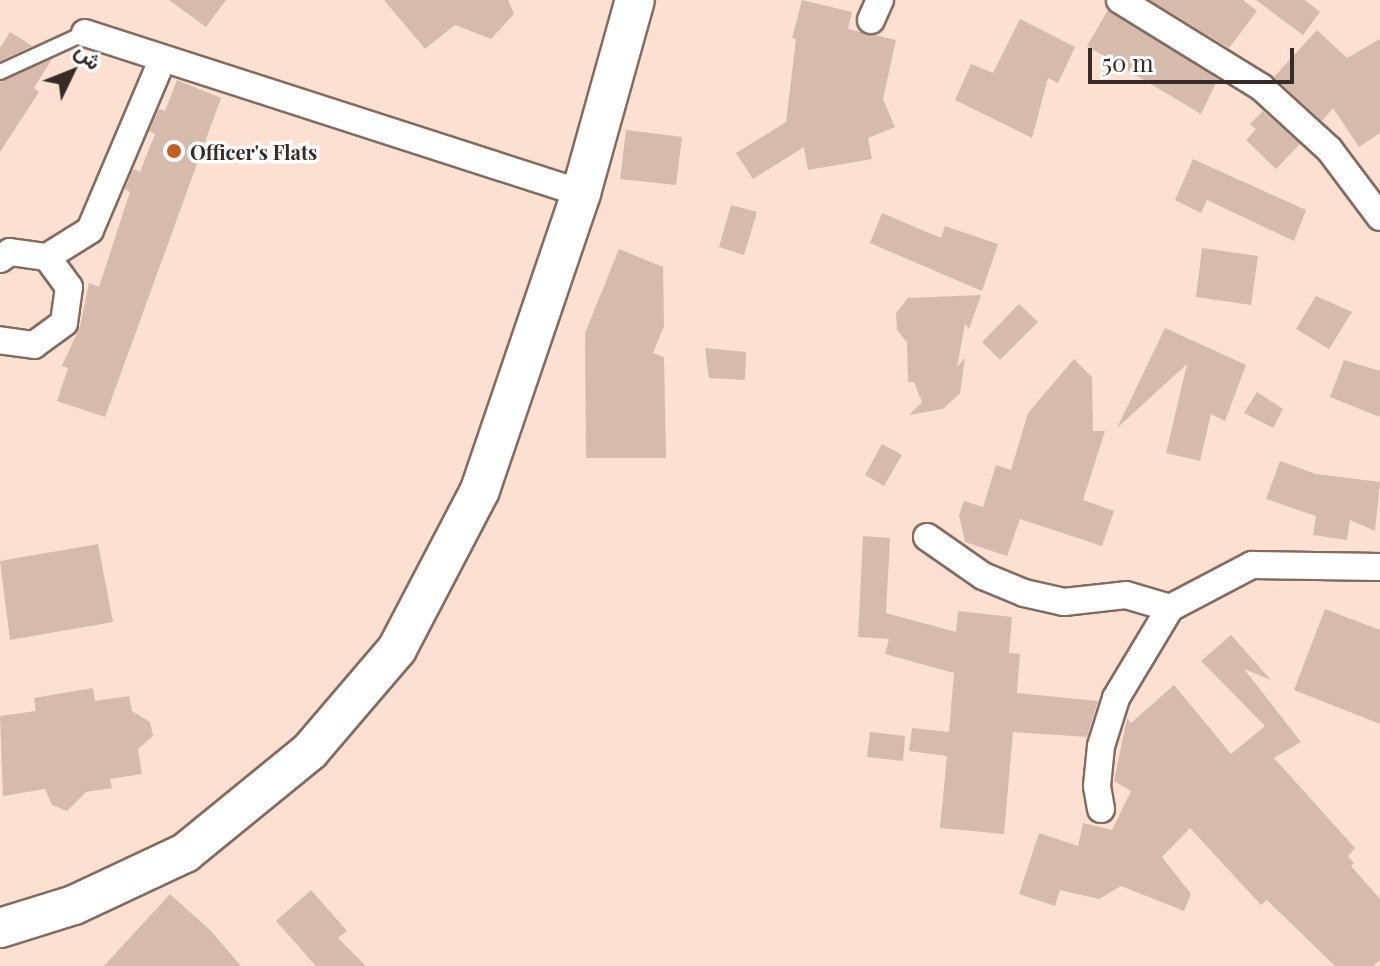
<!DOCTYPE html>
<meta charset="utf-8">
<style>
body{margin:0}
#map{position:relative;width:1380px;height:966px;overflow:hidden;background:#fce0d1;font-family:"Playfair Display",Vazirmatn,serif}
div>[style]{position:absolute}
.building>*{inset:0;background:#d6baac}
.roads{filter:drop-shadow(2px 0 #846b5f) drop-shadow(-2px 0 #846b5f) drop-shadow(0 2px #846b5f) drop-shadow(0 -2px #846b5f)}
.lane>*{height:14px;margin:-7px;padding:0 7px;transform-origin:7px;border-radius:7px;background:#fff}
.street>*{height:26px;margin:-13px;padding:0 13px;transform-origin:13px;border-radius:13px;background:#fff}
.secondary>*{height:38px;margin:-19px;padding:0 19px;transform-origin:19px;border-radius:19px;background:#fff}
.dots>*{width:22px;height:22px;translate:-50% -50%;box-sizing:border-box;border:4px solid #fff;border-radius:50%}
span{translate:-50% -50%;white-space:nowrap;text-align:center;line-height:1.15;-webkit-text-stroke:7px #fff;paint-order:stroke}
.poi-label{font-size:20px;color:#362b26;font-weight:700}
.left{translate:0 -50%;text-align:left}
.north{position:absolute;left:32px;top:32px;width:80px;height:80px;-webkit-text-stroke:6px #fff;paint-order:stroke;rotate:47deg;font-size:22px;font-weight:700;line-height:32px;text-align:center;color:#362b26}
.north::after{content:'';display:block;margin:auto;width:28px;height:36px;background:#362b26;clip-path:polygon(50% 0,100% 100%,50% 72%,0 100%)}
.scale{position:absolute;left:1088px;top:48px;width:206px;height:36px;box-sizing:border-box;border:4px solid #362b26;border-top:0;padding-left:10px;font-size:24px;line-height:28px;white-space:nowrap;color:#362b26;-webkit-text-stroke:6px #fff;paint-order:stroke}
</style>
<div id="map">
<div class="building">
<div style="clip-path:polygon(169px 0,226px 0,206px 27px)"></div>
<div style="clip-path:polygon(384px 0,508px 0,514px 14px,491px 39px,455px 25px,425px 49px)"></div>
<div style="clip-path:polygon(802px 0,852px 12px,848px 29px,896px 40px,883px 99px,895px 127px,868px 138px,872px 159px,808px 170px,804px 147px,753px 179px,736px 153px,786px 122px,796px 39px,792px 38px)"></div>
<div style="clip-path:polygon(1150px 0,1243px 0,1257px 11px,1229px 48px)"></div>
<div style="clip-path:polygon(1256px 0,1305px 0,1320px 12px,1303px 35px)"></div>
<div style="clip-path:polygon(1108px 10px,1218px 79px,1201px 114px,1087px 46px)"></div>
<div style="clip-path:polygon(1020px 19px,1075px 47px,1058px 83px,1048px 78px,1032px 138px,955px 100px,971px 64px,993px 73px)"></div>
<div style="clip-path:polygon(1317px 30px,1347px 58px,1380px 39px,1380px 133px,1359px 147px,1333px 108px,1322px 121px,1274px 77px)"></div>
<div style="clip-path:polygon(10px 32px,32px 46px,0 61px,0 48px)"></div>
<div style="clip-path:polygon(52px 59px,34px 88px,39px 92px,0 152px,0 82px)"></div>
<div style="clip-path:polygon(177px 80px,221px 98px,105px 417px,57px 401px,68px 368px,62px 366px,80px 326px,89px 283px,99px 287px,130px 192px,125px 189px,133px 169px,140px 172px,155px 134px,149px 131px,159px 109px,165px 111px)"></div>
<div style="clip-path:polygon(1263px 111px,1300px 144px,1276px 169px,1246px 140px,1256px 129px,1250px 124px)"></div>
<div style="clip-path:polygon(626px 130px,682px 137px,676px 185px,620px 179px)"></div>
<div style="clip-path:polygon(1193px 159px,1306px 210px,1294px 241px,1207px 200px,1201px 213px,1175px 200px)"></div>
<div style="clip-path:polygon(731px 205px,757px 212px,744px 255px,719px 247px)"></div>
<div style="clip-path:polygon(882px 213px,941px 238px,945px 226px,998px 244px,982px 291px,870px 243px)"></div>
<div style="clip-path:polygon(1202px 248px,1258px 256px,1251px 305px,1196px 297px)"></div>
<div style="clip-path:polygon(619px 249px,663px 267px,664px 326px,653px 353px,664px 357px,666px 458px,586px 458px,585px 333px)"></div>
<div style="clip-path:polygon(981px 295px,969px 329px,965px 324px,957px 367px,965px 358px,960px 393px,943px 409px,909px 415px,922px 402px,914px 382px,908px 382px,907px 342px,897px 330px,896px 313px,908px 298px)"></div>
<div style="clip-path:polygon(1316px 296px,1352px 312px,1329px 349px,1296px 329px)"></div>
<div style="clip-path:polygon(1019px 304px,1038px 322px,1000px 360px,982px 342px)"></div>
<div style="clip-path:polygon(1165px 328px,1246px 365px,1225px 421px,1211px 414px,1200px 461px,1166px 453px,1187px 364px,1117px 428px)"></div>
<div style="clip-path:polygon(705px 348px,746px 352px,745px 380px,709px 378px)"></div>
<div style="clip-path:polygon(1074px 359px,1092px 377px,1093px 431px,1105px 431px,1083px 500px,1114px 511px,1102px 546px,1020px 519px,1007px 556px,965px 542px,959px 515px,964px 501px,983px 507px,996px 465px,1011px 470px,1028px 413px)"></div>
<div style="clip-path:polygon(1344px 360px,1380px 371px,1380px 417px,1330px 397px)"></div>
<div style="clip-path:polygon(1257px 392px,1283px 409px,1273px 428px,1244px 413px)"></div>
<div style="clip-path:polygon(882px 444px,902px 455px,884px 486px,865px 475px)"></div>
<div style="clip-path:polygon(1280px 461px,1316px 474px,1380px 482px,1375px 531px,1350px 520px,1347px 540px,1313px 535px,1316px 516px,1266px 499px)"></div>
<div style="clip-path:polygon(863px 536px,890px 538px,886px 613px,956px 632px,958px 611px,1012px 617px,1009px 653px,1020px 654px,1017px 693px,1098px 701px,1087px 737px,1013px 732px,1004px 834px,940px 828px,947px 756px,909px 751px,912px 728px,949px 732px,954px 673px,885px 654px,889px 639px,858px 637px)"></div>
<div style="clip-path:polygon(98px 544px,113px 622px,10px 640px,0 561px)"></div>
<div style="clip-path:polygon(1325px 609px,1380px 630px,1380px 724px,1294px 690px)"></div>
<div style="clip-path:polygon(1231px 635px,1271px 680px,1244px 669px,1301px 742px,1274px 758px,1355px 848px,1348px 856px,1354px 863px,1351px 866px,1380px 899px,1380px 960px,1373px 966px,1335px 966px,1267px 900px,1261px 905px,1190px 828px,1162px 857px,1191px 894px,1184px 911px,1121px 886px,1099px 899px,1060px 890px,1055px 906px,1019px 894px,1039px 833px,1078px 846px,1083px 823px,1112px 830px,1131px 791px,1114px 781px,1127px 718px,1131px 723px,1174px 685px,1231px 754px,1265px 726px,1201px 661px)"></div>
<div style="clip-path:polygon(93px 688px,95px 701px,129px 696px,132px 711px,150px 722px,153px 736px,138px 749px,142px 774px,110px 779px,112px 788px,86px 792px,67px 811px,52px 805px,45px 789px,3px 796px,0 716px,36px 711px,34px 698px)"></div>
<div style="clip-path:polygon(870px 732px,905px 736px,903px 761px,867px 757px)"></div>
<div style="clip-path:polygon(311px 890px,347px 931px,338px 938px,366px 966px,316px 966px,276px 921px)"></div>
<div style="clip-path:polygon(170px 894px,211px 931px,241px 966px,104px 966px)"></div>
</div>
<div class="roads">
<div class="lane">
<div style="left:0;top:72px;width:94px;rotate:-24.6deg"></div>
</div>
<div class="street">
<div style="left:1120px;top:0;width:166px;rotate:31.7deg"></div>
<div style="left:1261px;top:87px;width:92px;rotate:42.4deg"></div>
<div style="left:1329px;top:149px;width:85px;rotate:53.1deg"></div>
<div style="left:871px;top:20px;width:22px;rotate:-66deg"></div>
<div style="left:85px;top:33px;width:521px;rotate:17.88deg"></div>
<div style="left:47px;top:257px;width:51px;rotate:-32.1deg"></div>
<div style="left:90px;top:230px;width:185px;rotate:-67deg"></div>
<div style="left:0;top:259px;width:12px;rotate:-35deg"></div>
<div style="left:10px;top:252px;width:37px;rotate:8deg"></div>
<div style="left:47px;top:257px;width:37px;rotate:54deg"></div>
<div style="left:69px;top:287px;width:36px;rotate:98deg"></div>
<div style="left:64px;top:323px;width:37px;rotate:144deg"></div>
<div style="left:34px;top:345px;width:34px;rotate:-172deg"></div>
<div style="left:927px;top:537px;width:68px;rotate:34.9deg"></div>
<div style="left:983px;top:576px;width:44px;rotate:22.5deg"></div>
<div style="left:1024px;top:593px;width:41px;rotate:12.7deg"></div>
<div style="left:1064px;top:602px;width:62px;rotate:-6.4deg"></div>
<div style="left:1126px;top:595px;width:46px;rotate:16.5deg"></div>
<div style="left:1101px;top:809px;width:23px;rotate:-100deg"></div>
<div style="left:1097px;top:786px;width:40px;rotate:-84.3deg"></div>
<div style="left:1101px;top:746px;width:50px;rotate:-72.6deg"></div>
<div style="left:1116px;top:698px;width:105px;rotate:-59deg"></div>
<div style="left:1170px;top:608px;width:93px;rotate:-27.7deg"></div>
<div style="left:1252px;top:565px;width:128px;rotate:0.9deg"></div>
</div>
<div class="secondary">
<div style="left:0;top:928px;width:77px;rotate:-17.3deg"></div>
<div style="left:74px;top:905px;width:123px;rotate:-25.1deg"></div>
<div style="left:185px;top:853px;width:161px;rotate:-39.2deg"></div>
<div style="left:310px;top:751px;width:134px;rotate:-49.5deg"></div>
<div style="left:397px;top:649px;width:179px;rotate:-62.4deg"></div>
<div style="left:480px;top:490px;width:314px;rotate:-71.2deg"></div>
<div style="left:581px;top:193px;width:200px;rotate:-74.4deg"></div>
</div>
</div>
<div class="dots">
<div style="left:174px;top:151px;background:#c26023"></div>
</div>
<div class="poi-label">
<span class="left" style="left:190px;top:151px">Officer's Flats</span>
</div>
<div class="north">ش</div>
<div class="scale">50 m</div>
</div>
